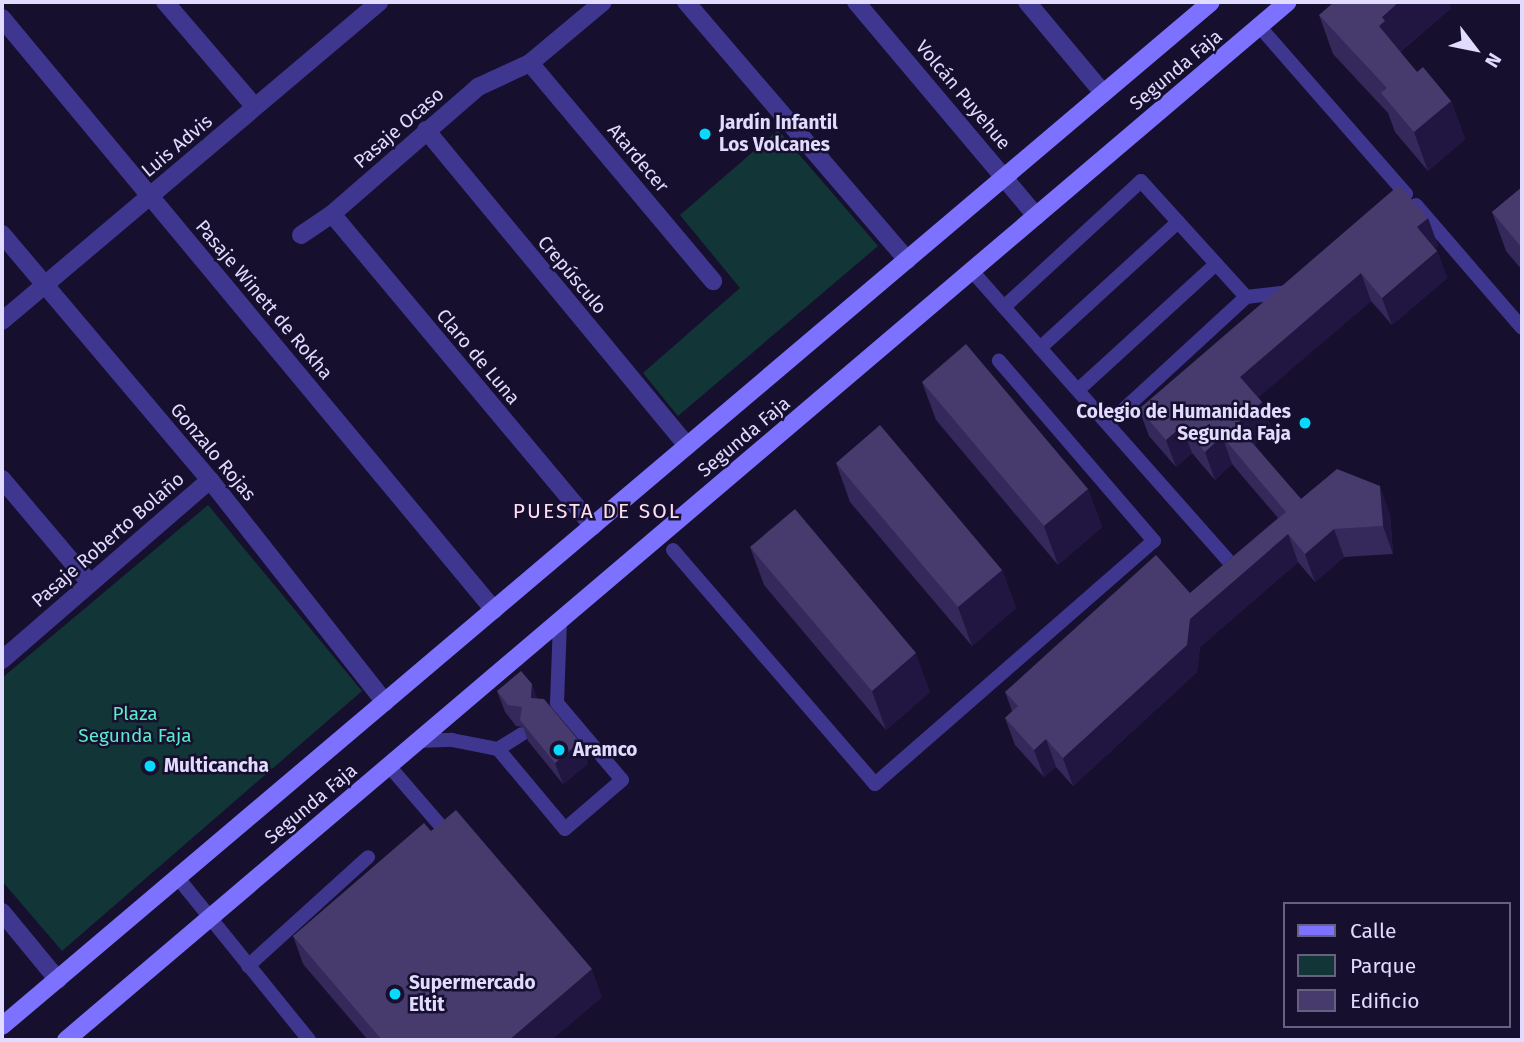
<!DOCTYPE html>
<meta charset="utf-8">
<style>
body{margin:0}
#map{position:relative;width:1524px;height:1042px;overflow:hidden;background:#160f2d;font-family:"Fira Sans",sans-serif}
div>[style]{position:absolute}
.green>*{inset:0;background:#123637}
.service>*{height:14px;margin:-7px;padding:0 7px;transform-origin:7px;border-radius:7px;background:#3f378f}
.minor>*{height:18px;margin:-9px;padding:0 9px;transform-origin:9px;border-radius:9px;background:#3f378f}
.secondary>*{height:18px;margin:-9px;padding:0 9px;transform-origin:9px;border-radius:9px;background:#7d72ff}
.wall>*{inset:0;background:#35285b}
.shaded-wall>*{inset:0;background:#211641}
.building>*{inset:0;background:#473b6d}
.dots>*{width:19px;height:19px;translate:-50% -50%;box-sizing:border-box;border:4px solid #160f2d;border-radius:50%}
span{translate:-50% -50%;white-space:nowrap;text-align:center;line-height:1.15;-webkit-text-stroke:5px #160f2d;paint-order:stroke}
.street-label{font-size:19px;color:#e1dbff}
.poi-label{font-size:19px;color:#e1dbff;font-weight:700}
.left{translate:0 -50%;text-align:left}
.right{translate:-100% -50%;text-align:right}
.park-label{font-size:19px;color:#5de9ce}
.neighbourhood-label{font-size:21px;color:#ffddf1;letter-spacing:2px}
.frame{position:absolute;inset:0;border:4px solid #e1dbff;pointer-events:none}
.legend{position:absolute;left:1283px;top:902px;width:228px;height:126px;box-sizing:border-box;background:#160f2d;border:2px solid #676181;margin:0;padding:9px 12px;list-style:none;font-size:21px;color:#e1dbff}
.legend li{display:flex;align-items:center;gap:14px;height:35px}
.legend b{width:35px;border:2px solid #676181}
.north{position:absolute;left:1440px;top:14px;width:70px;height:70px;-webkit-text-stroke:5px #160f2d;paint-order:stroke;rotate:122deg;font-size:19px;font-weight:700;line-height:28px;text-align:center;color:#e1dbff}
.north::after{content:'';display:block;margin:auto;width:24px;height:32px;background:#e1dbff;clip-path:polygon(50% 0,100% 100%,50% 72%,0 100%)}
</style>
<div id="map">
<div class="green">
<div style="clip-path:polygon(778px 130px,878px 246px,678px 416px,643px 373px,740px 288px,680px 215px)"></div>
<div style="clip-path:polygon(208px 505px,362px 691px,62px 951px,2px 881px,2px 678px)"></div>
</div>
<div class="service">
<div style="left:1259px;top:26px;width:223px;rotate:48.8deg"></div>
<div style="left:1406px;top:194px;width:6px;rotate:141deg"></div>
<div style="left:1416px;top:205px;width:162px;rotate:49.2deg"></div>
<div style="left:972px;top:271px;width:398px;rotate:48.5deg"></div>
<div style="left:1004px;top:307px;width:186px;rotate:-42.6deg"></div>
<div style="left:1141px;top:181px;width:156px;rotate:47.8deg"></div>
<div style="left:1040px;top:348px;width:187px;rotate:-42.4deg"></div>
<div style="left:1078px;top:390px;width:187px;rotate:-42.4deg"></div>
<div style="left:1108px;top:424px;width:188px;rotate:-42.6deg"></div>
<div style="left:1246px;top:297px;width:43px;rotate:-6.6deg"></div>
<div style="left:673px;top:550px;width:309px;rotate:49.2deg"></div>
<div style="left:875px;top:784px;width:370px;rotate:-41.1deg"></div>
<div style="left:1154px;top:541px;width:238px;rotate:-130.7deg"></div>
<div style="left:418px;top:741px;width:34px;rotate:-2deg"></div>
<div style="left:452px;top:740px;width:47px;rotate:11.1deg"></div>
<div style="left:498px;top:749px;width:28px;rotate:-32deg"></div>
<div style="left:498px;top:749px;width:104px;rotate:50.1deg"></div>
<div style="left:565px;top:829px;width:75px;rotate:-40.7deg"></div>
<div style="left:622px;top:780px;width:101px;rotate:-130.2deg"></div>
<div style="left:557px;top:703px;width:82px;rotate:-87.9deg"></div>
<div style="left:389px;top:766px;width:87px;rotate:49.2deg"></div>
<div style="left:178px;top:878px;width:208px;rotate:51deg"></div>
<div style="left:248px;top:966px;width:162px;rotate:-42.2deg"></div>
</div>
<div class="minor">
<div style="left:165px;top:2px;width:138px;rotate:49.4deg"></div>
<div style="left:686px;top:2px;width:340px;rotate:49.4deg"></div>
<div style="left:856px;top:2px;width:280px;rotate:49.9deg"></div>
<div style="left:1027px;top:2px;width:119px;rotate:50.1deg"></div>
<div style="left:2px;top:18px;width:770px;rotate:50.27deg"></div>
<div style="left:530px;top:63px;width:285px;rotate:50deg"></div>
<div style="left:426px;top:130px;width:410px;rotate:50.4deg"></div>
<div style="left:332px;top:214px;width:407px;rotate:50.1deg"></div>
<div style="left:2px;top:234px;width:322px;rotate:49.8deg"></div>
<div style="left:210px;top:480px;width:283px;rotate:51.8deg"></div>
<div style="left:301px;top:235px;width:37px;rotate:-34deg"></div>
<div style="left:332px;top:214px;width:194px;rotate:-41deg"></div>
<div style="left:478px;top:87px;width:57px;rotate:-24.8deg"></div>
<div style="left:530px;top:63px;width:95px;rotate:-39.9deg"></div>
<div style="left:2px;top:321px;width:494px;rotate:-40.2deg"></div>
<div style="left:2px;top:479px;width:136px;rotate:49.8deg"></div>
<div style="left:2px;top:660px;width:275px;rotate:-40.9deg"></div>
<div style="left:2px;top:912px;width:88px;rotate:50.5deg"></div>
</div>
<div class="secondary">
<div style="left:2px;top:1026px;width:1584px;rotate:-40.26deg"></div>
<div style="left:66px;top:1040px;width:1603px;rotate:-40.35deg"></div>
</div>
<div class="wall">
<div style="clip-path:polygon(1451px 8px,1400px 52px,1417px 72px,1451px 101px,1465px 139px,1428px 171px,1395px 132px,1388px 113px,1333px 54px,1319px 15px)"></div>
<div style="clip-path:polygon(1522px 187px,1522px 270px,1506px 251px,1492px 212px)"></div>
<div style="clip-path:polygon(1428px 218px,1438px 246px,1435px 248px,1437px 251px,1447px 278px,1392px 325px,1371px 301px,1258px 397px,1262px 402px,1272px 430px,1254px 445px,1301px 499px,1390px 514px,1393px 554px,1344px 557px,1315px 582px,1298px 562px,1200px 647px,1197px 672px,1073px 786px,1056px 767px,1044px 777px,1015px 745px,1005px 718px,1012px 711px,1005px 692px,1190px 593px,1278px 518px,1232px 464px,1215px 480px,1192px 453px,1176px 467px,1149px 436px,1139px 409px)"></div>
<div style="clip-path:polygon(922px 382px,1088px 489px,1102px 527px,1058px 565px,936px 420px)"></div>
<div style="clip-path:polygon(836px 463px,1002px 570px,1016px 608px,972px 646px,850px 502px)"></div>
<div style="clip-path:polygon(750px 547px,930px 692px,886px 730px,764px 585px)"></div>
<div style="clip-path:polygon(497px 691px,537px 698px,580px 742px,588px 764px,563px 784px,528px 741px,523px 727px,516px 726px,505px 712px)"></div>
<div style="clip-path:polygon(431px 831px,602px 997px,551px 1040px,368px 1040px,303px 964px,293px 936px)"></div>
</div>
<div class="shaded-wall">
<div style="clip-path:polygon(1399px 2px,1449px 2px,1451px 8px,1397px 54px,1379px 26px,1382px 17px)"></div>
<div style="clip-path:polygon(1451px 101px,1465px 139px,1428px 171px,1414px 132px)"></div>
<div style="clip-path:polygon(1428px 218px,1438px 246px,1427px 255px,1417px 227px)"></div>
<div style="clip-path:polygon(1437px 251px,1447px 278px,1392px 325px,1382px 298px)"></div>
<div style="clip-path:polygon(1361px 273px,1371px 301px,1251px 404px,1240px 377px)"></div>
<div style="clip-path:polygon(1262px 402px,1272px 430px,1247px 452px,1236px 424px)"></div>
<div style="clip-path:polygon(1182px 426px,1192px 453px,1176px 467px,1166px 440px)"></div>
<div style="clip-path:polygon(1222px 436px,1232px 464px,1215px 480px,1205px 452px)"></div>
<div style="clip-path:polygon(1380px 486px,1390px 514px,1393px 554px,1383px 526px)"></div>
<div style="clip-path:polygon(1088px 489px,1102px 527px,1058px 565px,1044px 526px)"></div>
<div style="clip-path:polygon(1334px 529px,1344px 557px,1315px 582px,1305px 554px)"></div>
<div style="clip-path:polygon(1288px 534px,1298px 562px,1200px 647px,1197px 672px,1073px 786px,1063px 758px,1190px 619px)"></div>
<div style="clip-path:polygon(1002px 570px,1016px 608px,972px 646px,958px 607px)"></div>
<div style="clip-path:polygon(916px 653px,930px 692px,886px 730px,872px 691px)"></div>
<div style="clip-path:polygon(532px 684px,540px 705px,531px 698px)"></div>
<div style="clip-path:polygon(1046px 739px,1056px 767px,1044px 777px,1034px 750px)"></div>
<div style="clip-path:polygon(580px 742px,588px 764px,563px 784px,555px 763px)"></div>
<div style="clip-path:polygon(592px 969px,602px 997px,551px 1040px,509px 1040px)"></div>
</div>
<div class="building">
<div style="clip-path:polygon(1334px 2px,1399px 2px,1382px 17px,1385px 21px,1379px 26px,1417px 72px,1423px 67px,1451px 101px,1414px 132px,1381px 93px,1387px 88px,1319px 15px)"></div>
<div style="clip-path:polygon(1399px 185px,1428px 218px,1417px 227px,1437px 251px,1382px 298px,1361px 273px,1240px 377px,1262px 402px,1236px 424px,1301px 499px,1337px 469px,1380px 486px,1383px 526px,1334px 529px,1305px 554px,1288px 534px,1190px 619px,1187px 645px,1063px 758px,1046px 739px,1034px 750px,1005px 718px,1018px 706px,1005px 692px,1156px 555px,1190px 593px,1286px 512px,1222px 436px,1205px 452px,1182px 426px,1166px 440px,1139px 409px)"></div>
<div style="clip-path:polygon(1522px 187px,1522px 248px,1492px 212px)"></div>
<div style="clip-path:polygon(966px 344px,1088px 489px,1044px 526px,922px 382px)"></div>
<div style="clip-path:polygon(880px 425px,1002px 570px,958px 607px,836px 463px)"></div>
<div style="clip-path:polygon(795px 509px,916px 653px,872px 691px,750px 547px)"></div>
<div style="clip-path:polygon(521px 671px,532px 684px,531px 698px,544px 699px,580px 742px,555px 763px,520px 720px,522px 707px,508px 705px,497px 691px)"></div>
<div style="clip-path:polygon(456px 810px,592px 969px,509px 1040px,382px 1040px,293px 936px,424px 823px,431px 831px)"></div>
</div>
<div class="dots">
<div style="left:705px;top:134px;background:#07d9ff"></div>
<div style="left:1305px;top:423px;background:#07d9ff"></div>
<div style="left:559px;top:750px;background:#07d9ff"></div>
<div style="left:150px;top:766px;background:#07d9ff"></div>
<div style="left:395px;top:994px;background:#07d9ff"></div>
</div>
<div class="street-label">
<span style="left:1176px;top:70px;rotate:-40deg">Segunda Faja</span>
<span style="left:963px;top:95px;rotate:50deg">Volcán Puyehue</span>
<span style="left:399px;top:128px;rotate:-41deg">Pasaje Ocaso</span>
<span style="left:177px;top:146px;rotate:-40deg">Luis Advis</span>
<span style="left:638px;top:158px;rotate:50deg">Atardecer</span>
<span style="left:572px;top:275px;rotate:50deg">Crepúsculo</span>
<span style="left:264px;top:300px;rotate:50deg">Pasaje Winett de Rokha</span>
<span style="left:478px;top:357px;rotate:50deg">Claro de Luna</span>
<span style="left:744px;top:437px;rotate:-40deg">Segunda Faja</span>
<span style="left:213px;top:452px;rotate:50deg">Gonzalo Rojas</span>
<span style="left:108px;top:540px;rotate:-41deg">Pasaje Roberto Bolaño</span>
<span style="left:311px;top:804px;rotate:-40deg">Segunda Faja</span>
</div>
<div class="poi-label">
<span class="left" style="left:719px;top:134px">Jardín Infantil<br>Los Volcanes</span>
<span class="right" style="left:1291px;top:423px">Colegio de Humanidades<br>Segunda Faja</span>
<span class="left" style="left:573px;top:750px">Aramco</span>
<span class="left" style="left:164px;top:766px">Multicancha</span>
<span class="left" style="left:409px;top:994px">Supermercado<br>Eltit</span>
</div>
<div class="park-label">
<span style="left:135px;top:725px">Plaza<br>Segunda Faja</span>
</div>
<div class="neighbourhood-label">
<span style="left:597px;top:511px">PUESTA DE SOL</span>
</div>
<div class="frame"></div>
<ul class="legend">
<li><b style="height:9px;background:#7d72ff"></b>Calle</li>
<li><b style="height:19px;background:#123637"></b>Parque</li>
<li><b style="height:19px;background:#473b6d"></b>Edificio</li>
</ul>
<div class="north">N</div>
</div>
